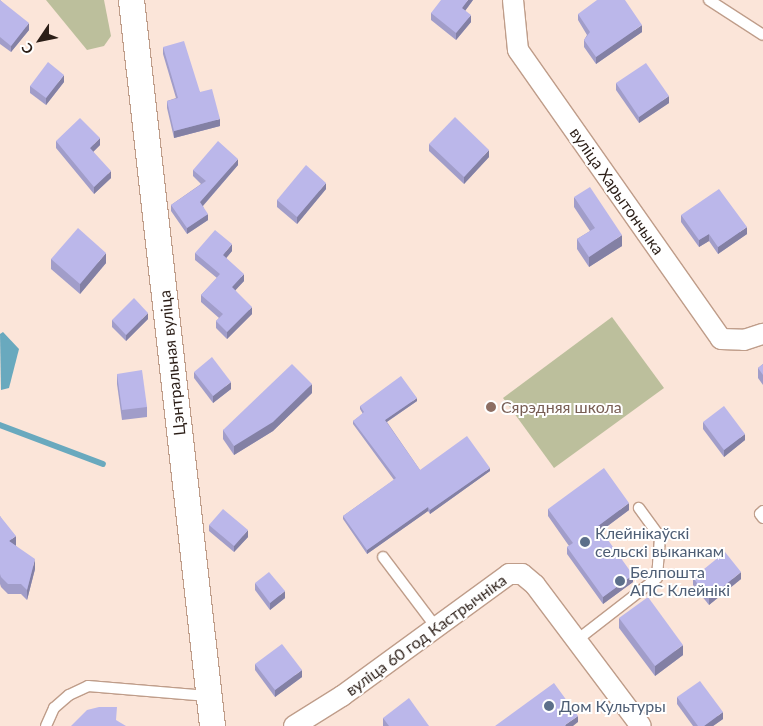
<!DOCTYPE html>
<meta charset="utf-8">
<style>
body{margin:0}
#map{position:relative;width:763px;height:726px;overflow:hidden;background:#fbe5d9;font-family:Lato,sans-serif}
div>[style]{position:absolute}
.green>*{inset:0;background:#bcbf9c}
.water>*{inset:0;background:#69a9be}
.stream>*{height:5.5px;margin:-2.75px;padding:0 2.75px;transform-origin:2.75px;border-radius:2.75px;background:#69a9be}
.roads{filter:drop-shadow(1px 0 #bf9d8a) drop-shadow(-1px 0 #bf9d8a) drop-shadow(0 1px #bf9d8a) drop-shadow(0 -1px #bf9d8a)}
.service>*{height:10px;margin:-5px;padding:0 5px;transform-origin:5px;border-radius:5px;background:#fff}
.minor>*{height:20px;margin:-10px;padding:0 10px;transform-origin:10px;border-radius:10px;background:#fff}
.tertiary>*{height:25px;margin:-12.5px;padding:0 12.5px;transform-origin:12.5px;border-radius:12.5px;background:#fff}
.wall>*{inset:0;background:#a19dc9}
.shaded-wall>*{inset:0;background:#8380a4}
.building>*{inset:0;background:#bbb7ea}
.dots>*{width:14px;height:14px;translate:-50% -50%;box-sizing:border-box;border:2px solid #fff;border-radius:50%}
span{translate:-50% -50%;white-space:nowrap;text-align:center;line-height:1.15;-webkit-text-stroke:4px #fff;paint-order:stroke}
.street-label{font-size:16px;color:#2b1e17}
.education-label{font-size:16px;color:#785e54}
.left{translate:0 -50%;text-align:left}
.service-label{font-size:16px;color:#4e5e75}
.north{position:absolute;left:15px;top:15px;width:50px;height:50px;-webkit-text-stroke:4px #fff;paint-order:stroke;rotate:236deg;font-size:14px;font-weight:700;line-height:20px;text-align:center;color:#2b1e17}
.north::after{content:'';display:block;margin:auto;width:18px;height:22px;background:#2b1e17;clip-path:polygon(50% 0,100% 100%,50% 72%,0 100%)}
</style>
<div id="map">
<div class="green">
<div style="clip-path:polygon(46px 0,104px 0,111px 36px,104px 46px,87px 50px)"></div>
<div style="clip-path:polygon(612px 317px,664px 388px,554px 468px,503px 398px)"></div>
</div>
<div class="water">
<div style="clip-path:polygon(3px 332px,19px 349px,9px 388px,1px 390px,0 334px)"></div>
</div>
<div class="stream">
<div style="left:0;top:425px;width:110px;rotate:20.7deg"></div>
</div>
<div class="roads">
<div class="service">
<div style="left:709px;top:0;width:64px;rotate:32.9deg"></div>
<div style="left:763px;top:511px;width:4px;rotate:135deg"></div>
<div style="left:760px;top:514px;width:5px;rotate:53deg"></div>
<div style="left:383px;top:557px;width:88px;rotate:52.9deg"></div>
<div style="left:577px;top:640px;width:101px;rotate:-37.8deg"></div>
<div style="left:657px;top:578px;width:41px;rotate:-85.8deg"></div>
<div style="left:660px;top:537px;width:36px;rotate:-126deg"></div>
<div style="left:46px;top:726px;width:20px;rotate:-66deg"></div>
<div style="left:54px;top:708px;width:20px;rotate:-41deg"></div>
<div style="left:69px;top:695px;width:21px;rotate:-25deg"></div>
<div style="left:88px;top:686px;width:120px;rotate:4.8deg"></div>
</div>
<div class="minor">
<div style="left:513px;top:0;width:50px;rotate:84.3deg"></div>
<div style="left:518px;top:50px;width:353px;rotate:54.9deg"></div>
<div style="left:721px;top:339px;width:23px;rotate:2deg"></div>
<div style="left:744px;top:340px;width:20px;rotate:-18deg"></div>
<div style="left:294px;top:726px;width:57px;rotate:-32deg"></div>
<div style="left:342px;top:696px;width:207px;rotate:-36.1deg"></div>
<div style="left:509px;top:574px;width:13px"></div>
<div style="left:522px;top:574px;width:17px;rotate:40deg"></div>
<div style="left:535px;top:585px;width:176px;rotate:53.1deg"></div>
</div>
<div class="tertiary">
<div style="left:131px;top:0;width:731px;rotate:83.63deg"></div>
</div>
</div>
<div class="wall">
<div style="clip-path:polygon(0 0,29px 30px,11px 52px,0 44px)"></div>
<div style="clip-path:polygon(473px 0,465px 11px,471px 22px,456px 40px,431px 20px,431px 13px)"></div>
<div style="clip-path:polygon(578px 14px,642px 32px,596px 64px,584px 47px,584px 40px,587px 35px,578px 20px)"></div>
<div style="clip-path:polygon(163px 47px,200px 92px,220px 126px,174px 138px,167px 108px,167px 101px,176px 98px,163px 54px)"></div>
<div style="clip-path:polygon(64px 82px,46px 105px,30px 93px,30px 86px)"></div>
<div style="clip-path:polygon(616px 83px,669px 103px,639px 123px,616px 90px)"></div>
<div style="clip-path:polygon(56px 141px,100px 145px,93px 152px,111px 178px,94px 194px,56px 148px)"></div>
<div style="clip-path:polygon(429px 144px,489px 157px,464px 184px,429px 151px)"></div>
<div style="clip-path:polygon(238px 165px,203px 206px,208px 220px,187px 234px,171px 211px,171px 205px,201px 184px,193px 176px,193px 170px)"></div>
<div style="clip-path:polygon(326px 189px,297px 224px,277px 207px,277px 200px)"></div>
<div style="clip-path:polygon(574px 197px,622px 246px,589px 267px,577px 249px,577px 239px,590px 231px,574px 207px)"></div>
<div style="clip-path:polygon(681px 215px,747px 234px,718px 254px,709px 241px,699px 247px,681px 222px)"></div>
<div style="clip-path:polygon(232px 251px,226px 258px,244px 281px,235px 290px,252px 314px,227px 339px,216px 328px,216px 321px,219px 318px,201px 302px,201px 295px,217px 278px,195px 260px,195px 253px)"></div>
<div style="clip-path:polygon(51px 259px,106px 263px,80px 294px,51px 269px)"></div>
<div style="clip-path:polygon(148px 319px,126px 341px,112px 327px,112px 320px)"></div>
<div style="clip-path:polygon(763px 364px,763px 385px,758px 378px,758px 368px)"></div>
<div style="clip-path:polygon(194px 372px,231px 389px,213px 403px,194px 378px)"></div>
<div style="clip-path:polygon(117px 374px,147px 407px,147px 417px,122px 420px,117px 384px)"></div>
<div style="clip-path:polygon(312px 393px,273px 431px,234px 455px,223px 439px,223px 430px)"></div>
<div style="clip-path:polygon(417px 401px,387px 422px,420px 470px,490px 471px,430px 514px,428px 511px,367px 554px,343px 519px,343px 516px,394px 480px,353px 424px,353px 421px,363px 414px,360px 409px,360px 406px)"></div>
<div style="clip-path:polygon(703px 422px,745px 440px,724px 457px,703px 429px)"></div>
<div style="clip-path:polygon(548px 509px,629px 510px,601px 531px,633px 582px,603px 604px,567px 554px,567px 547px,569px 546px,548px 516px)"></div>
<div style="clip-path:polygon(0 516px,16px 546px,35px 569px,27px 600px,21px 594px,8px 594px,1px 587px,0 584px)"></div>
<div style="clip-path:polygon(209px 525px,248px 537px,234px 552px,209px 531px)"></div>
<div style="clip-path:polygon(693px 578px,741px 579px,709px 605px,693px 585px)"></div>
<div style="clip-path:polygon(255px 583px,285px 598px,270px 610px,255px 590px)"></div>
<div style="clip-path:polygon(619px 618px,683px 655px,655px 676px,619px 628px)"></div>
<div style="clip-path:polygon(255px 664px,302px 677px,275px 697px,255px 670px)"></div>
<div style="clip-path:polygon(677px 697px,723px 719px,713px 726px,693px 726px,677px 704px)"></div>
<div style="clip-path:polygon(383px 718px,429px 726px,383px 726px)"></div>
</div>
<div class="shaded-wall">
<div style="clip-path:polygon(468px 0,473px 0,462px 15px,462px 8px)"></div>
<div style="clip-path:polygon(471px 15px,471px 22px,456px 40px,456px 33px)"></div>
<div style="clip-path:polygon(29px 23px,29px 30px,11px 52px,11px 46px)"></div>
<div style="clip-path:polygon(642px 25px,642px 32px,596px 64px,596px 57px)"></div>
<div style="clip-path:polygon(64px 75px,64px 82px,46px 105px,46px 98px)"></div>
<div style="clip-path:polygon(669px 96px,669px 103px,639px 123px,639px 117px)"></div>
<div style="clip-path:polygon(220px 119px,220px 126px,174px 138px,174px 131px)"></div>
<div style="clip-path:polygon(100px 138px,100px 145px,90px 155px,90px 148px)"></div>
<div style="clip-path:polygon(489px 150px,489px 157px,464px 184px,464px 177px)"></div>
<div style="clip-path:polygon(238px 159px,238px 165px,200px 209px,200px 202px)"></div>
<div style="clip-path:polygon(111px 171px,111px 178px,94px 194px,94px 187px)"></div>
<div style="clip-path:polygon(326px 183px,326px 189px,297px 224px,297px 217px)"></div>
<div style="clip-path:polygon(208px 214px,208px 220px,187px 234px,187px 228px)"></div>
<div style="clip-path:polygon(747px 227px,747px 234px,718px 254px,718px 247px)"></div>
<div style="clip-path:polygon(709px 234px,709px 241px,699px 247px,699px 240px)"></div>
<div style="clip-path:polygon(622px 235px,622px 246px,589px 267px,589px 257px)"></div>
<div style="clip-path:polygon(232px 244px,232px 251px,223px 262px,223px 255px)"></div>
<div style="clip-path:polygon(106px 253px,106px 263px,80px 294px,80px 284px)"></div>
<div style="clip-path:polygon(244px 274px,244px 281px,232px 294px,232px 287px)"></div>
<div style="clip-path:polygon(252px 307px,252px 314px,227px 339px,227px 332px)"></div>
<div style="clip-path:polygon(148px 313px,148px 319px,126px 341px,126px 335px)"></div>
<div style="clip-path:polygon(231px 382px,231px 389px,213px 403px,213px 396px)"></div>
<div style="clip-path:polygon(312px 384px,312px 393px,273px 431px,234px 455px,234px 446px)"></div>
<div style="clip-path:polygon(417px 398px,417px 401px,385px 423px,385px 420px)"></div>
<div style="clip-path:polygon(745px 434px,745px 440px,724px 457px,724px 450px)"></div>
<div style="clip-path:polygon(490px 468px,490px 471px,430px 514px,430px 510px)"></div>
<div style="clip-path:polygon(629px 503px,629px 510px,598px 533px,598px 526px)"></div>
<div style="clip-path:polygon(428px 507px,428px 511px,367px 554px,367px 550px)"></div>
<div style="clip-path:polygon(248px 530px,248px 537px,234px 552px,234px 546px)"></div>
<div style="clip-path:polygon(16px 536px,16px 546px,9px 541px)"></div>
<div style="clip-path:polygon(35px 559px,35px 569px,27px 600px,27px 590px)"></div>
<div style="clip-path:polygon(741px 572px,741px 579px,709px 605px,709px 598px)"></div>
<div style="clip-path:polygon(633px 575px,633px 582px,603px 604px,603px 597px)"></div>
<div style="clip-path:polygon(285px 591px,285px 598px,270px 610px,270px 603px)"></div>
<div style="clip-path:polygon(683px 645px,683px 655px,655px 676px,655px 666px)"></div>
<div style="clip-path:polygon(302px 670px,302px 677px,275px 697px,275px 690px)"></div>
<div style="clip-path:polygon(723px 712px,723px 719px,713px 726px,704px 726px)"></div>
<div style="clip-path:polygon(578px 716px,578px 722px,573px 726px,565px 726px,565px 725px)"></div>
</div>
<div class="building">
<div style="clip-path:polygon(0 0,29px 23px,11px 46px,0 37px)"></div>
<div style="clip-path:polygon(441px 0,468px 0,462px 8px,471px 15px,456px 33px,431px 13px)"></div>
<div style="clip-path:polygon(597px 0,625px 0,642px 25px,596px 57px,584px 40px,590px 32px,578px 14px)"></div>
<div style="clip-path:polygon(184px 41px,200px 92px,212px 89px,220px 119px,174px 131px,167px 101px,178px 98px,163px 47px)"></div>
<div style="clip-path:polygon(48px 62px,64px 75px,46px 98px,30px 86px)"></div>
<div style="clip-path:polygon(646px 63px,669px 96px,639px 117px,616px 83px)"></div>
<div style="clip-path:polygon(455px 117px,489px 150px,464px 177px,429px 144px)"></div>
<div style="clip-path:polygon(80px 118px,100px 138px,90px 148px,111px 171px,94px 187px,56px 141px)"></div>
<div style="clip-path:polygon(218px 141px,238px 159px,200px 202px,208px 214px,187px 228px,171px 205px,206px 181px,193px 170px)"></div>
<div style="clip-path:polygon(306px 165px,326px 183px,297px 217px,277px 200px)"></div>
<div style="clip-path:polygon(590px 187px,622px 235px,589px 257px,577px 239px,595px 228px,574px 197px)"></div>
<div style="clip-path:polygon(719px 189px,747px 227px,718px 247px,709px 234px,699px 240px,681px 215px)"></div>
<div style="clip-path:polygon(78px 228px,106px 253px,80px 284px,51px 259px)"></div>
<div style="clip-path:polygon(215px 230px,232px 244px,223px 255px,244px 274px,232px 287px,252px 307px,227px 332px,216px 321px,223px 314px,201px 295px,220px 274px,195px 253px)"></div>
<div style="clip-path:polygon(134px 298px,148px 313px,126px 335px,112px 320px)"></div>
<div style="clip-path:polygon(212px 357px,231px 382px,213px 396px,194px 372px)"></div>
<div style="clip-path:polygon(292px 364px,312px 384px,273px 422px,234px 446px,223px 430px)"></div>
<div style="clip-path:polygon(763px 364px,763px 375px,758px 368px)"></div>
<div style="clip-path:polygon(142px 370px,147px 407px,122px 410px,117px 374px)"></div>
<div style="clip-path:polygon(401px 376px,417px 398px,385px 420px,420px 470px,467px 436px,490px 468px,430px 510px,428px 507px,367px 550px,343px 516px,396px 478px,353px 421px,364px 412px,360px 406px)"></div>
<div style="clip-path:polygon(724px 406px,745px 434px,724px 450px,703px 422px)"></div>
<div style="clip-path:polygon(604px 468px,629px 503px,598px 526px,633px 575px,603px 597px,567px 547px,573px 543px,548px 509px)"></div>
<div style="clip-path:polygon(223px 509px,248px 530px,234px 546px,209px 525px)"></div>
<div style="clip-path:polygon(0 516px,16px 536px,9px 541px,35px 559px,27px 590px,21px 584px,8px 584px,1px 577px,0 574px)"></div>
<div style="clip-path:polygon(725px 552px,741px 572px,709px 598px,693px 578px)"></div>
<div style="clip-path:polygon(269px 572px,285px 591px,270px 603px,255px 583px)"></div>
<div style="clip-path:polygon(648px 597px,683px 645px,655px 666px,619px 618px)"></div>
<div style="clip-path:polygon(282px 644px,302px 670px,275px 690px,255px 664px)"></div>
<div style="clip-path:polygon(700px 681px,723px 712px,704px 726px,698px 726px,677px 697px)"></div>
<div style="clip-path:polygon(554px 683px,578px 716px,565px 725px,566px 726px,495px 726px)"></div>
<div style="clip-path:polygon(409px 698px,429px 726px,389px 726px,383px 718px)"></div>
<div style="clip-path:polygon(99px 707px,117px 707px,116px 720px,126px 726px,71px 726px,87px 710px)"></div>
</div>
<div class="dots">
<div style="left:491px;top:407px;background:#8d6e63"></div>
<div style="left:585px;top:542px;background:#5c6f8a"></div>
<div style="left:620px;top:581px;background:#5c6f8a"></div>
<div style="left:549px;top:706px;background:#5c6f8a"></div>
</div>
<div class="street-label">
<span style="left:617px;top:191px;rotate:55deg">вуліца Харытончыка</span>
<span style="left:172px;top:363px;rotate:-96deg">Цэнтральная вуліца</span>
<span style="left:426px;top:635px;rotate:-36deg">вуліца 60 год Кастрычніка</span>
</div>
<div class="education-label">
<span class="left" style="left:501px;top:407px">Сярэдняя школа</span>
</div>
<div class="service-label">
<span class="left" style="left:595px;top:542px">Клейнікаўскі<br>сельскі выканкам</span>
<span class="left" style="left:630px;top:581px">Белпошта<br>АПС Клейнікі</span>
<span class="left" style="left:559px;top:706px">Дом Культуры</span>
</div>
<div class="north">С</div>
</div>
